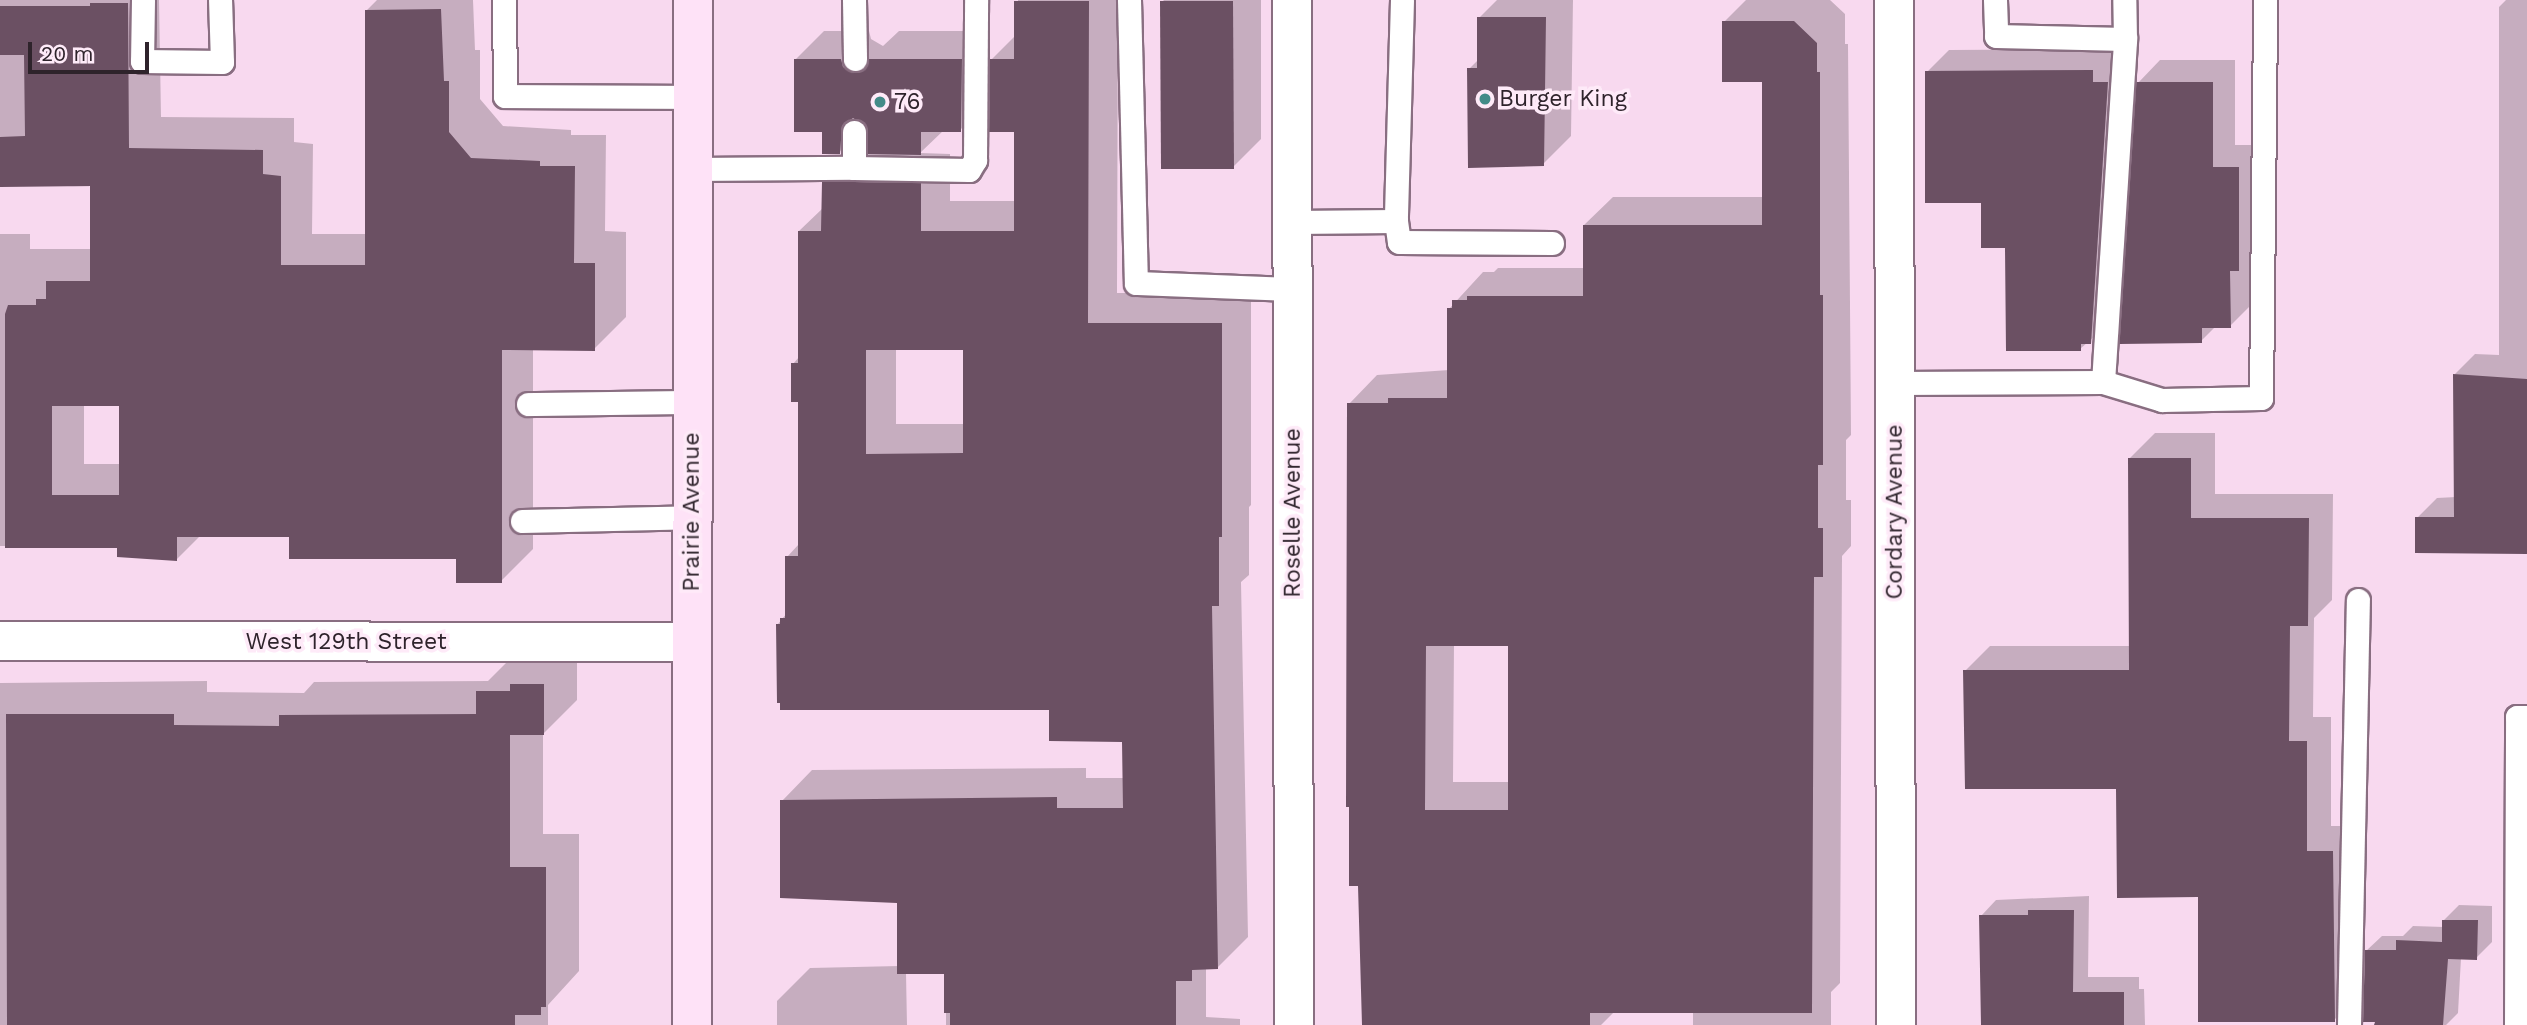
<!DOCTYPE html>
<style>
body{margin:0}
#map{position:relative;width:2527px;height:1025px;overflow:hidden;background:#f8d9ef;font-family:"Work Sans",sans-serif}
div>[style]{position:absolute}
.shadow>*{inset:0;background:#0003}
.building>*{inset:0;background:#6b5063}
.roads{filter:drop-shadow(2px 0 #896e81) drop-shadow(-2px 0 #896e81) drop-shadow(0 2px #896e81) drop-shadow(0 -2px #896e81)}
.lane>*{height:23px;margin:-11.5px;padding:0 11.5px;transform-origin:11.5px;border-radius:11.5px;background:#fff}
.street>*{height:38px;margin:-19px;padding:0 19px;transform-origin:19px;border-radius:19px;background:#fff}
.secondary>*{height:38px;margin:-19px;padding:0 19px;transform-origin:19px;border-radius:19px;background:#fee2f7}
.dots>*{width:19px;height:19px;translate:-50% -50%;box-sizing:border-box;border:4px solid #feeaf8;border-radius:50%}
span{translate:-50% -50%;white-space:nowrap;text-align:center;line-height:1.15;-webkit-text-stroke:7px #feeaf8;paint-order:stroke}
.poi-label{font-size:23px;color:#2e232b}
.left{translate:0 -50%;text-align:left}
.street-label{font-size:23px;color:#2e232b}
.scale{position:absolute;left:28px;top:42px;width:121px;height:32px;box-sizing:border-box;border:4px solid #2e232b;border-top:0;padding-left:9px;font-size:21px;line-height:24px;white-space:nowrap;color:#2e232b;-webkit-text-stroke:5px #feeaf8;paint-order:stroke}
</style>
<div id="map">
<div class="shadow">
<div style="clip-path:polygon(evenodd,0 0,159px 0,161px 117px,294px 118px,294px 142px,313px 144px,312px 234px,366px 234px,366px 11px,377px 0,473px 0,475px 50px,480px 50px,480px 99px,503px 126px,571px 130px,571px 135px,606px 135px,605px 231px,626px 232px,626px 317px,594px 349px,533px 349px,533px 549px,501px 581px,458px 557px,290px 536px,200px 536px,177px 559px,119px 546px,0 546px,0 234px,30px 234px,30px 249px,91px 249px,91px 184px,0 185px,0 0,84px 404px,121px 404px,121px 464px,84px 464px,84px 404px)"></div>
<div style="clip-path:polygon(evenodd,1018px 0,1118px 0,1117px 293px,1251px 293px,1251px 505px,1249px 507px,1249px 575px,1241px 582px,1248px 937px,1218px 967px,1206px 967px,1206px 1017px,1240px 1019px,1240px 1025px,946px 1025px,946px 972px,906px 973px,907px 1025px,777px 1025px,777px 1001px,810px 968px,899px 966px,899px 901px,782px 801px,812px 770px,1086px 768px,1086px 778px,1124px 778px,1124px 740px,1051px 708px,778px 624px,787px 613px,787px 557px,799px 544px,799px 400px,793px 364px,799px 357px,799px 231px,823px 208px,823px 183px,854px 153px,870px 153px,868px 124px,839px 152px,824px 130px,796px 59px,824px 31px,869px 31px,871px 39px,883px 46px,899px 31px,989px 31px,989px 62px,1016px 35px,1018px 0,991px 99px,1016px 130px,1015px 201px,950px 201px,950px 154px,920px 153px,944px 130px,960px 130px,991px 99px,1018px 0,896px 349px,965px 349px,965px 424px,896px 424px,896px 349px)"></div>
<div style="clip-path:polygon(1164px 0,1261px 0,1261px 139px,1233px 167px,1162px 2px)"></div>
<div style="clip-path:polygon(1497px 0,1573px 0,1571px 136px,1543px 164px,1469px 69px,1479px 59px,1479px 18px)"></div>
<div style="clip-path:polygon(evenodd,1746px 0,1830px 0,1845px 14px,1845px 44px,1848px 44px,1851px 435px,1846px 440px,1846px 500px,1851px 500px,1851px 546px,1842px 556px,1840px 983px,1831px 992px,1831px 1025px,1693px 1025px,1693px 1012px,1614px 1012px,1601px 1025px,1363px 1025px,1349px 404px,1377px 375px,1449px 370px,1449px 309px,1483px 272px,1494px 272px,1498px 268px,1584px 268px,1584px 225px,1613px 197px,1764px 197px,1764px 81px,1724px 22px,1746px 0,1454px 644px,1510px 644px,1510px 782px,1453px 782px,1454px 644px)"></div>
<div style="clip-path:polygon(2506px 0,2527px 0,2527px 553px,2417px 518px,2437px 498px,2456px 497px,2455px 374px,2475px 354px,2499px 355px,2499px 7px)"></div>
<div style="clip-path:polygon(2114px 49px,2113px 320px,2080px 349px,2007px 246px,1983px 201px,1927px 72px,1949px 50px)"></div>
<div style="clip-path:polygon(2160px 60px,2235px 60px,2235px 145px,2260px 145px,2252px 304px,2230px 326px,2216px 326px,2201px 341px,2138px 83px)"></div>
<div style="clip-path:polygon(2155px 433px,2215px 433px,2215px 494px,2333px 494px,2332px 600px,2314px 618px,2313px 717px,2331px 717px,2331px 826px,2357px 826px,2359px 996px,2334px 1020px,2117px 788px,1965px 671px,1990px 646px,2130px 646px,2130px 458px)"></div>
<div style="clip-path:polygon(577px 651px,577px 700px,543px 734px,543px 834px,579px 834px,579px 971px,548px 1005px,548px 1025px,0 1025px,0 683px,207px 681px,207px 692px,304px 693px,314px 682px,488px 681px,511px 658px)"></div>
<div style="clip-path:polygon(2089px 896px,2088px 977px,2139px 977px,2139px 989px,2144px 989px,2145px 1025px,1983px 1025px,1981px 916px,1996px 900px)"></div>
<div style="clip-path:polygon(2459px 905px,2492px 906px,2492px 942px,2476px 958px,2461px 958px,2458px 1013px,2446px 1025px,2376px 1025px,2366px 951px,2382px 936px,2403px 936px,2413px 926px,2444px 927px,2444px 920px)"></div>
</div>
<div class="building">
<div style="clip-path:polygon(evenodd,1014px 1px,1089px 1px,1088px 323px,1222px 323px,1222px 537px,1219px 537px,1219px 606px,1212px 606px,1218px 969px,1192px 970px,1192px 981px,1176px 981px,1176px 1025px,950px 1025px,950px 1013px,944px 1013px,944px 974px,897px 974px,897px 903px,780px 898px,780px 800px,1057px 797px,1057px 808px,1123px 808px,1122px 742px,1049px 741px,1049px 710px,780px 710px,780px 703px,777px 703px,776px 624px,780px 624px,780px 618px,785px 618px,785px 556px,798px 556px,798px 402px,791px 402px,791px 363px,798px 363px,798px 231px,821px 231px,822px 182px,854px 182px,921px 183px,921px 231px,1014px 231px,1014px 132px,989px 132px,990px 59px,1014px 59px,1014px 1px,866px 350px,963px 350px,963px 453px,866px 454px,866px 350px)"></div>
<div style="clip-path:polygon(1160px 1px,1233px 1px,1234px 169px,1161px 169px)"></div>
<div style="clip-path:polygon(evenodd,90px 3px,128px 3px,129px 148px,263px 150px,263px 174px,281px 176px,281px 265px,365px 265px,365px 10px,441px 9px,444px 81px,449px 81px,449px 132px,471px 158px,540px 161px,540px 166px,575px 166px,574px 263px,595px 263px,595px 351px,502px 350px,502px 583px,456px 583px,456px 559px,289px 559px,289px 537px,177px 537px,177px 561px,117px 557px,117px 548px,5px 548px,5px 314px,8px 305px,36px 305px,36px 299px,46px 299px,46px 281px,90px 281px,90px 186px,0 187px,0 137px,25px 136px,24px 55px,0 55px,0 6px,90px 6px,90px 3px,52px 406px,119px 406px,119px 495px,52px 495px,52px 406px)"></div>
<div style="clip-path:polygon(1477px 17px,1546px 17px,1544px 166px,1468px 168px,1467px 68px,1477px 68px)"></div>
<div style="clip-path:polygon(evenodd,1722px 21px,1794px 21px,1817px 43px,1817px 72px,1820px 72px,1820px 295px,1823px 295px,1823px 465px,1818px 465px,1818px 528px,1823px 528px,1823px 577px,1814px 577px,1812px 1013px,1590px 1013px,1590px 1025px,1362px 1025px,1358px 886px,1349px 886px,1349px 807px,1346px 807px,1347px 403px,1388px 403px,1388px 398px,1447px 398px,1447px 308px,1452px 308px,1452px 300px,1467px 300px,1467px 296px,1583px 296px,1583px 225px,1762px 225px,1762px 82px,1722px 82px,1722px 21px,1426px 646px,1508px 646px,1508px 810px,1425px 810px,1426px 646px)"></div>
<div style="clip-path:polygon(794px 59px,841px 59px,843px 67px,855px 73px,863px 71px,869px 59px,962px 59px,961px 132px,921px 132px,921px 155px,868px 154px,866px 126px,853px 118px,842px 126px,840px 154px,822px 154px,822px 132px,794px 132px)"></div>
<div style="clip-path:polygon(2093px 70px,2093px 82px,2108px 82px,2091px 344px,2081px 344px,2081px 351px,2006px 351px,2005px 248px,1981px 248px,1981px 203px,1925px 203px,1925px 71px)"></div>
<div style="clip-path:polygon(2136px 82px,2213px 82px,2213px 167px,2239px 167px,2239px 271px,2230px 271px,2231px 328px,2202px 328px,2202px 343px,2119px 344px)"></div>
<div style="clip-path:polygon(2453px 374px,2527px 379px,2527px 554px,2415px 553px,2415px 517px,2454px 517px)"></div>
<div style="clip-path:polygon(2128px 458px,2191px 458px,2191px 518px,2309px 518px,2308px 626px,2290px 626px,2289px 741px,2307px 741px,2307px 851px,2333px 851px,2335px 1022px,2198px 1022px,2198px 897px,2117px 898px,2116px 789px,1965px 789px,1963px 670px,2129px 670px)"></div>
<div style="clip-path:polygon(510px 684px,544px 684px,544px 735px,510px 735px,510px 867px,546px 867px,546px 1007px,541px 1007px,541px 1015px,515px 1015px,515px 1025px,7px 1025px,6px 714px,174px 714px,174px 725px,279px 726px,279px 715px,476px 714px,476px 691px,510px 691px)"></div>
<div style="clip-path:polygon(2028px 910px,2074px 910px,2073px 992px,2124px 992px,2124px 1025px,1981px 1025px,1979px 915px,2028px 915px)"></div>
<div style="clip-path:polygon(2442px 920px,2478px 920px,2477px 960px,2448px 959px,2443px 1025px,2374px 1025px,2375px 1022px,2363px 1022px,2365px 950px,2396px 950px,2396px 940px,2442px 942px)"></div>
</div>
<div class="roads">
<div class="lane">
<div style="left:143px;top:0;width:61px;rotate:90.9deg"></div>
<div style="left:142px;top:61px;width:80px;rotate:0.7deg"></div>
<div style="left:222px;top:62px;width:62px;rotate:-91.8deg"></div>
<div style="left:504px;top:0;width:96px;rotate:89.4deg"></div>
<div style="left:505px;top:96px;width:188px;rotate:0.3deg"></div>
<div style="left:854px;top:0;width:59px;rotate:89deg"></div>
<div style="left:1129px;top:0;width:283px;rotate:88.6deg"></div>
<div style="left:1136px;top:283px;width:156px;rotate:2.2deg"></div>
<div style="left:1402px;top:0;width:221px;rotate:91.6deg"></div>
<div style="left:1396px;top:221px;width:21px;rotate:82deg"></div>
<div style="left:1399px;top:242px;width:153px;rotate:0.4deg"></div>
<div style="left:1995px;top:0;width:36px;rotate:88deg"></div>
<div style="left:1996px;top:36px;width:129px;rotate:1.3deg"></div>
<div style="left:2125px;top:39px;width:39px;rotate:-91deg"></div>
<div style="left:854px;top:168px;width:115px;rotate:1deg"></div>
<div style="left:969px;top:170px;width:12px;rotate:-59deg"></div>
<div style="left:975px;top:160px;width:160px;rotate:-89.6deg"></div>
<div style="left:692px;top:169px;width:162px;rotate:-0.4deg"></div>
<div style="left:854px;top:168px;width:36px;rotate:-90deg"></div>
<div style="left:1292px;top:222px;width:104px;rotate:-0.6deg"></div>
<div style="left:2103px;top:382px;width:62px;rotate:17deg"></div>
<div style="left:2162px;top:400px;width:99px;rotate:-1.2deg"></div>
<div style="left:2261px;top:398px;width:398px;rotate:-89.4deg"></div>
<div style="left:1895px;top:383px;width:208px;rotate:-0.3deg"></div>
<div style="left:2103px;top:382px;width:344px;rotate:-86.3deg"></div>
<div style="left:528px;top:404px;width:164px;rotate:-0.7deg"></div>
<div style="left:522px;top:521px;width:170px;rotate:-1.3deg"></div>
<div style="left:2349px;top:1025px;width:425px;rotate:-88.8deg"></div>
<div style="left:2516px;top:1025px;width:308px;rotate:-89.8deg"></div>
<div style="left:2517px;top:717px;width:10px"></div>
</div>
<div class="street">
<div style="left:1292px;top:0;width:1025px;rotate:89.89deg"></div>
<div style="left:1894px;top:0;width:1025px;rotate:89.89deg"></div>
<div style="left:0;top:641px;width:692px;rotate:0.08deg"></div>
</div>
<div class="secondary">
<div style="left:692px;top:1025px;width:1025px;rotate:-89.94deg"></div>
</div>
</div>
<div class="dots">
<div style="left:1485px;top:99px;background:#438b88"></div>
<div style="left:880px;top:102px;background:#438b88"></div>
</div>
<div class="poi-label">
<span class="left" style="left:1499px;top:99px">Burger King</span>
<span class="left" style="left:894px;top:102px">76</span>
</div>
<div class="street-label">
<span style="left:692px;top:512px;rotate:-90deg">Prairie Avenue</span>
<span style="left:1895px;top:512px;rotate:-90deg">Cordary Avenue</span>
<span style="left:1293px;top:513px;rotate:-90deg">Roselle Avenue</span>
<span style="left:346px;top:642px">West 129th Street</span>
</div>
<div class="scale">20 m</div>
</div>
